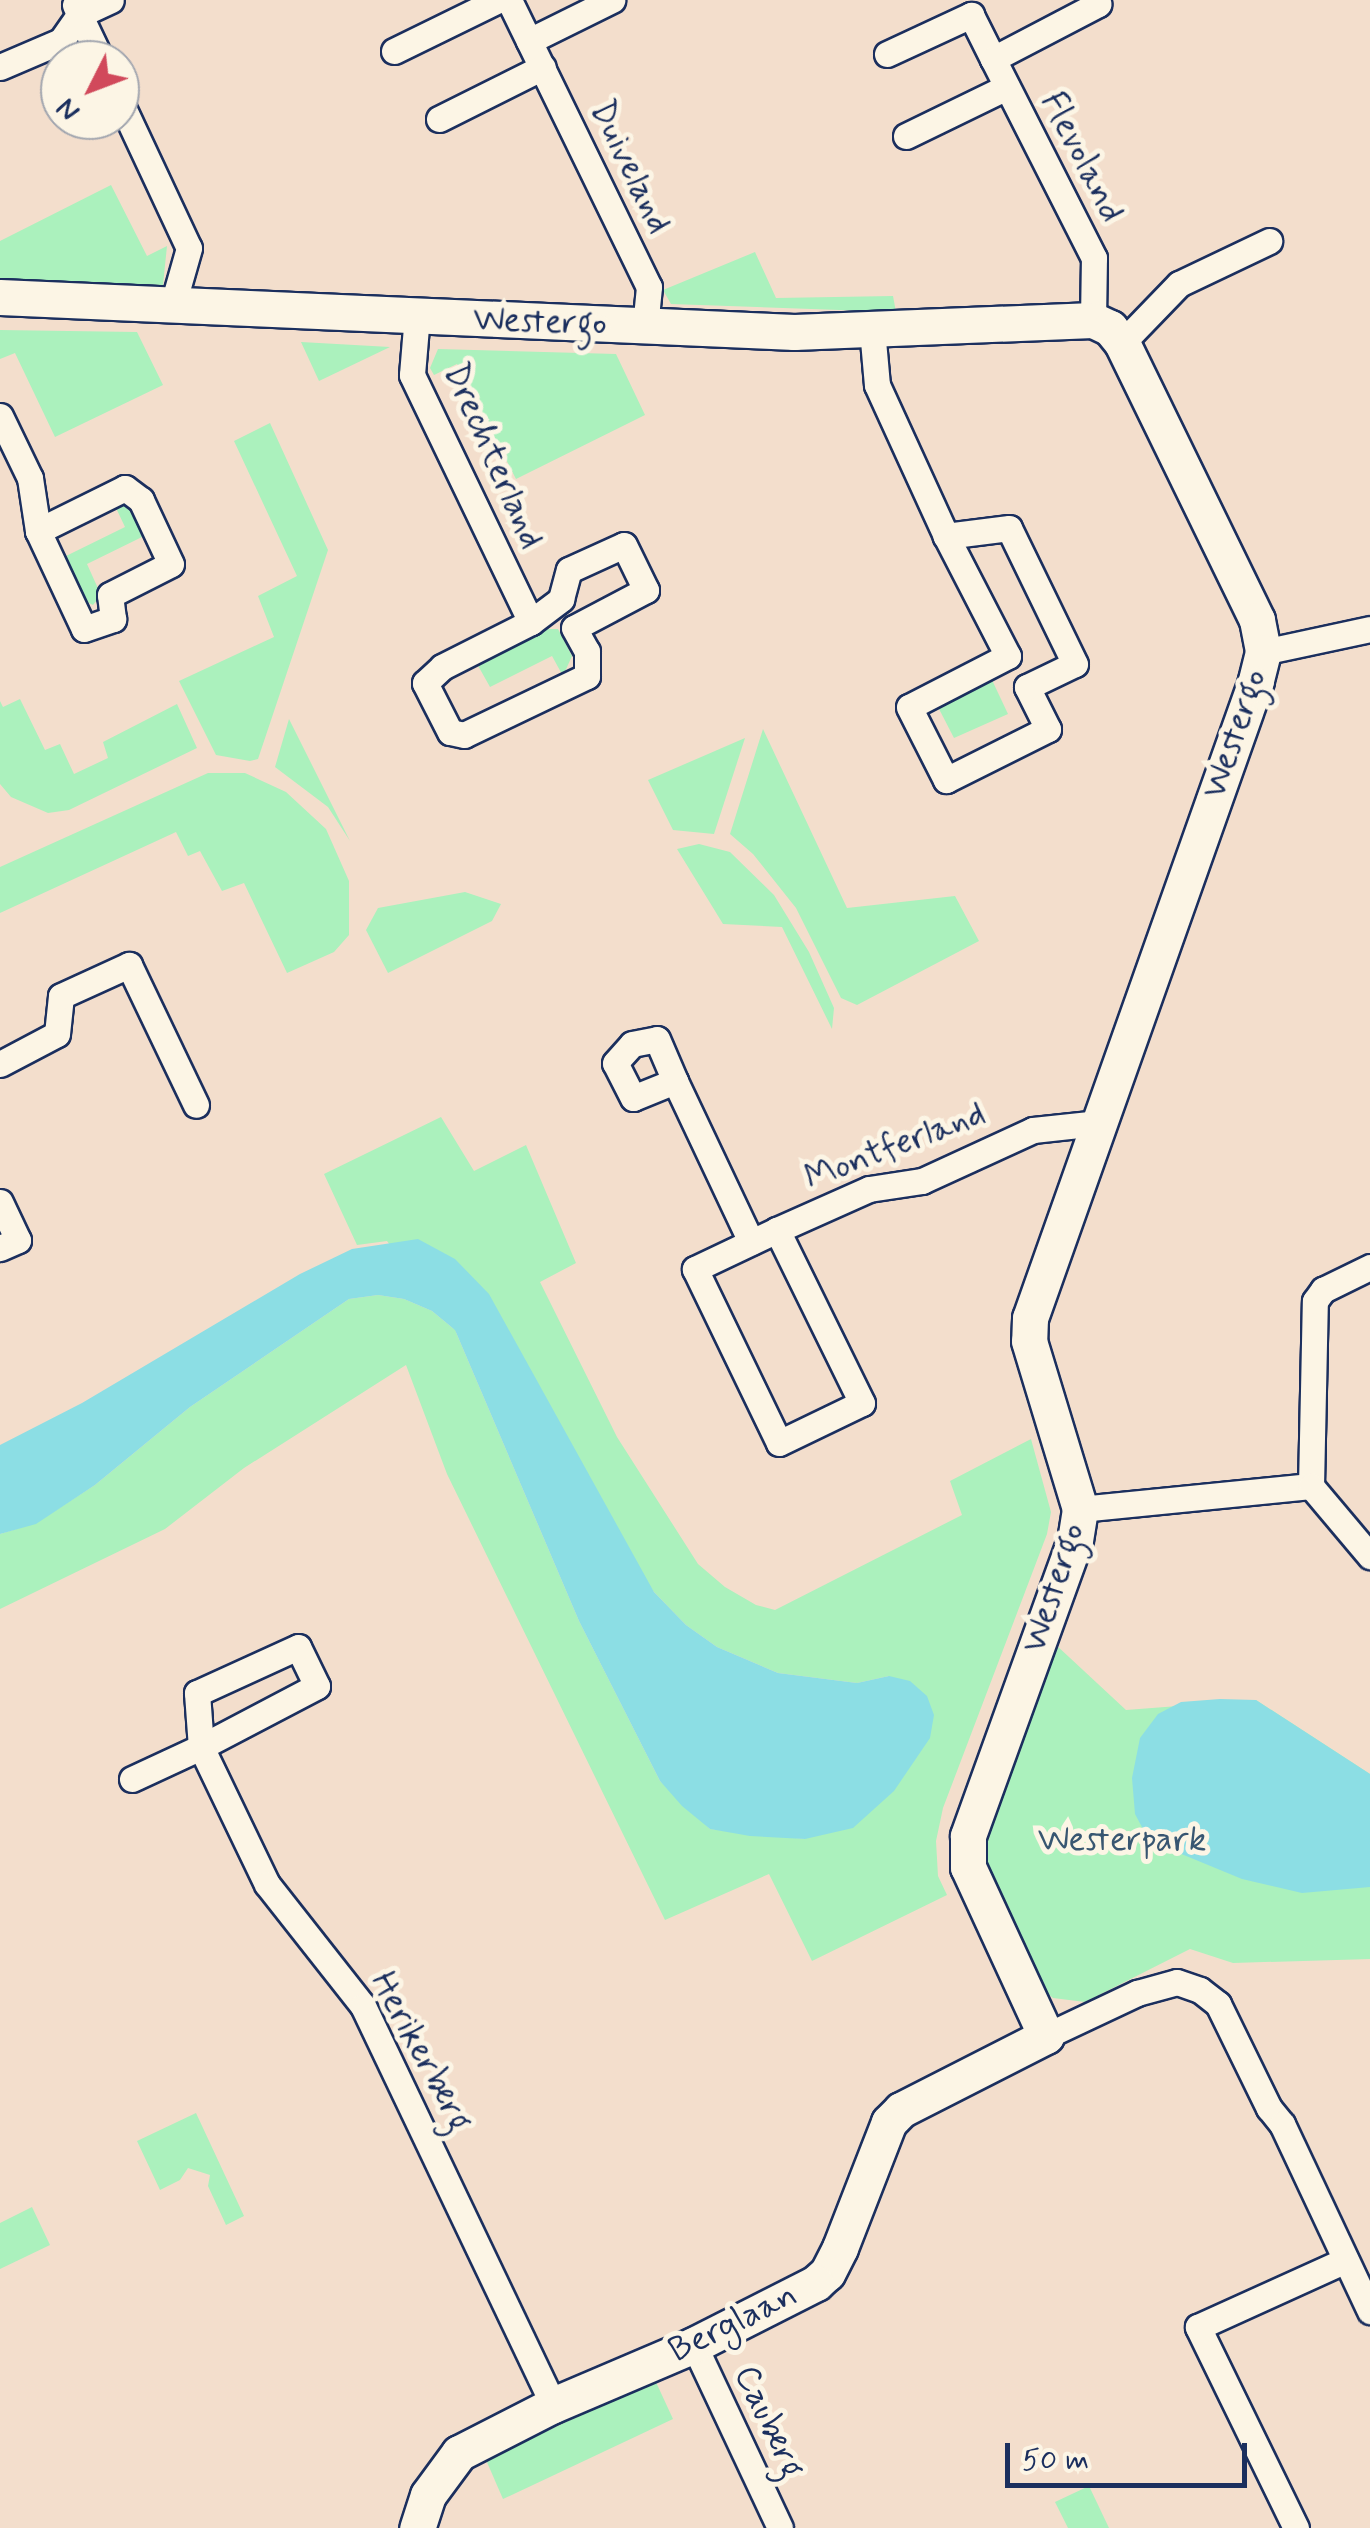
<!DOCTYPE html>
<style>
body{margin:0}
#map{position:relative;width:1370px;height:2528px;overflow:hidden;background:#f3decc;font-family:Mynerve,sans-serif}
div>[style]{position:absolute}
.green>*{inset:0;background:#abf1bd}
.water>*{inset:0;background:#8cdee4}
.roads{filter:drop-shadow(2px 0 #1b2f5e) drop-shadow(-2px 0 #1b2f5e) drop-shadow(0 2px #1b2f5e) drop-shadow(0 -2px #1b2f5e)}
.street>*{height:25px;margin:-12.5px;padding:0 12.5px;transform-origin:12.5px;border-radius:12.5px;background:#fcf5e5}
.secondary>*{height:35px;margin:-17.5px;padding:0 17.5px;transform-origin:17.5px;border-radius:17.5px;background:#fcf5e5}
span{translate:-50% -50%;white-space:nowrap;text-align:center;line-height:1.15;-webkit-text-stroke:10px #fcf5e5;paint-order:stroke}
.street-label{font-size:35px;color:#1b2f5e}
.park-label{font-size:35px;color:#385671}
.north{position:absolute;left:40px;top:40px;width:100px;height:100px;box-sizing:border-box;background:#fcf5e5;border:2px solid #a2a6af;border-radius:50%;rotate:228deg;font-size:28px;font-weight:700;line-height:40px;text-align:center;color:#1b2f5e}
.north::after{content:'';display:block;margin:auto;width:35px;height:45px;background:#d1495b;clip-path:polygon(50% 0,100% 100%,50% 72%,0 100%)}
.scale{position:absolute;left:1005px;top:2443px;width:242px;height:45px;box-sizing:border-box;border:5px solid #1b2f5e;border-top:0;padding-left:12px;font-size:30px;line-height:35px;white-space:nowrap;color:#1b2f5e;-webkit-text-stroke:8px #fcf5e5;paint-order:stroke}
</style>
<div id="map">
<div class="green">
<div style="clip-path:polygon(111px 185px,147px 256px,167px 246px,163px 285px,0 280px,0 241px)"></div>
<div style="clip-path:polygon(755px 252px,776px 298px,893px 296px,896px 312px,671px 304px,663px 290px)"></div>
<div style="clip-path:polygon(0 330px,137px 332px,163px 385px,55px 437px,15px 353px,0 359px)"></div>
<div style="clip-path:polygon(301px 342px,390px 347px,319px 381px)"></div>
<div style="clip-path:polygon(438px 349px,616px 354px,645px 415px,516px 479px,457px 364px,434px 375px,430px 368px)"></div>
<div style="clip-path:polygon(270px 423px,328px 550px,258px 759px,250px 761px,216px 755px,179px 681px,274px 637px,258px 596px,297px 576px,234px 441px)"></div>
<div style="clip-path:polygon(123px 505px,131px 509px,142px 537px,87px 564px,101px 595px,93px 605px,87px 602px,66px 556px,125px 527px,116px 508px)"></div>
<div style="clip-path:polygon(542px 629px,558px 629px,572px 656px,563px 676px,552px 656px,490px 687px,476px 662px)"></div>
<div style="clip-path:polygon(992px 680px,1008px 714px,954px 738px,938px 707px)"></div>
<div style="clip-path:polygon(20px 699px,45px 750px,60px 744px,74px 774px,108px 758px,103px 742px,177px 704px,197px 748px,69px 810px,48px 813px,11px 797px,0 784px,0 701px,3px 707px)"></div>
<div style="clip-path:polygon(289px 719px,350px 841px,328px 807px,275px 767px)"></div>
<div style="clip-path:polygon(763px 729px,847px 908px,955px 896px,979px 941px,857px 1005px,841px 998px,796px 908px,753px 854px,730px 834px)"></div>
<div style="clip-path:polygon(745px 738px,714px 834px,673px 830px,648px 780px)"></div>
<div style="clip-path:polygon(208px 773px,245px 773px,286px 792px,326px 829px,349px 881px,349px 935px,334px 952px,287px 973px,244px 883px,222px 891px,200px 851px,188px 856px,176px 832px,0 913px,0 867px)"></div>
<div style="clip-path:polygon(699px 844px,730px 852px,774px 895px,809px 952px,834px 1008px,832px 1029px,782px 927px,723px 924px,677px 849px)"></div>
<div style="clip-path:polygon(465px 892px,501px 904px,492px 921px,388px 973px,366px 930px,378px 908px)"></div>
<div style="clip-path:polygon(441px 1117px,474px 1171px,526px 1145px,576px 1263px,540px 1282px,617px 1437px,698px 1564px,725px 1587px,756px 1605px,775px 1610px,962px 1515px,950px 1481px,1031px 1439px,1051px 1512px,1047px 1534px,943px 1808px,936px 1841px,938px 1876px,947px 1895px,812px 1961px,769px 1874px,665px 1920px,447px 1474px,406px 1365px,244px 1468px,165px 1529px,0 1609px,0 1534px,36px 1523px,95px 1485px,190px 1407px,349px 1299px,378px 1295px,404px 1299px,432px 1311px,455px 1330px,579px 1621px,660px 1781px,710px 1829px,805px 1839px,889px 1676px,857px 1683px,778px 1673px,717px 1647px,686px 1625px,654px 1592px,387px 1241px,357px 1245px,324px 1174px)"></div>
<div style="clip-path:polygon(1055px 1644px,1126px 1710px,1256px 1700px,1370px 1774px,1370px 1959px,1233px 1963px,1190px 1949px,1085px 2002px,1053px 1998px,1041px 1988px,991px 1886px,985px 1854px,988px 1829px)"></div>
<div style="clip-path:polygon(196px 2113px,244px 2216px,226px 2225px,208px 2186px,210px 2175px,188px 2168px,180px 2180px,160px 2190px,137px 2141px)"></div>
<div style="clip-path:polygon(32px 2207px,50px 2245px,0 2269px,0 2223px)"></div>
<div style="clip-path:polygon(655px 2380px,673px 2419px,503px 2499px,486px 2460px)"></div>
<div style="clip-path:polygon(1089px 2486px,1109px 2528px,1068px 2528px,1055px 2502px)"></div>
</div>
<div class="water">
<div style="clip-path:polygon(418px 1239px,455px 1259px,489px 1294px,654px 1592px,686px 1625px,717px 1647px,778px 1673px,857px 1683px,889px 1676px,910px 1681px,927px 1696px,934px 1715px,930px 1738px,894px 1791px,853px 1828px,805px 1839px,750px 1836px,710px 1829px,682px 1806px,660px 1781px,579px 1621px,455px 1330px,432px 1311px,404px 1299px,378px 1295px,349px 1299px,190px 1407px,95px 1485px,36px 1524px,0 1534px,0 1445px,82px 1403px,300px 1274px,352px 1249px)"></div>
<div style="clip-path:polygon(1220px 1699px,1256px 1700px,1370px 1774px,1370px 1887px,1302px 1893px,1242px 1879px,1162px 1846px,1143px 1829px,1135px 1814px,1132px 1778px,1140px 1738px,1158px 1714px,1181px 1702px)"></div>
</div>
<div class="roads">
<div class="street">
<div style="left:509px;top:0;width:319px;rotate:64deg"></div>
<div style="left:649px;top:287px;width:40px;rotate:95.7deg"></div>
<div style="left:75px;top:5px;width:61px;rotate:64.7deg"></div>
<div style="left:529px;top:41px;width:93px;rotate:-26.3deg"></div>
<div style="left:394px;top:51px;width:116px;rotate:-26.1deg"></div>
<div style="left:887px;top:54px;width:93px;rotate:-24.9deg"></div>
<div style="left:971px;top:15px;width:49px;rotate:63.4deg"></div>
<div style="left:0;top:67px;width:66px;rotate:-23.1deg"></div>
<div style="left:61px;top:41px;width:32px;rotate:-55deg"></div>
<div style="left:79px;top:15px;width:35px;rotate:-25deg"></div>
<div style="left:120px;top:101px;width:162px;rotate:64.9deg"></div>
<div style="left:189px;top:248px;width:58px;rotate:105.9deg"></div>
<div style="left:439px;top:119px;width:116px;rotate:-26.6deg"></div>
<div style="left:906px;top:136px;width:112px;rotate:-25.9deg"></div>
<div style="left:417px;top:315px;width:60px;rotate:94.8deg"></div>
<div style="left:412px;top:375px;width:274px;rotate:64.3deg"></div>
<div style="left:1093px;top:320px;width:62px;rotate:-89.1deg"></div>
<div style="left:1094px;top:258px;width:223px;rotate:-116.9deg"></div>
<div style="left:993px;top:59px;width:119px;rotate:-27.6deg"></div>
<div style="left:1098px;top:4px;width:4px;rotate:-117deg"></div>
<div style="left:872px;top:329px;width:56px;rotate:84.9deg"></div>
<div style="left:877px;top:385px;width:166px;rotate:65.4deg"></div>
<div style="left:946px;top:536px;width:135px;rotate:62.7deg"></div>
<div style="left:1008px;top:656px;width:111px;rotate:152.7deg"></div>
<div style="left:909px;top:707px;width:82px;rotate:63.1deg"></div>
<div style="left:946px;top:780px;width:114px;rotate:-26.6deg"></div>
<div style="left:1048px;top:729px;width:47px;rotate:-116.6deg"></div>
<div style="left:1027px;top:687px;width:53px;rotate:-25.6deg"></div>
<div style="left:1075px;top:664px;width:151px;rotate:-115.9deg"></div>
<div style="left:1009px;top:528px;width:64px;rotate:172.8deg"></div>
<div style="left:1122px;top:343px;width:82px;rotate:-46deg"></div>
<div style="left:1179px;top:284px;width:100px;rotate:-25.5deg"></div>
<div style="left:0;top:416px;width:69px;rotate:64.2deg"></div>
<div style="left:30px;top:478px;width:54px;rotate:81.4deg"></div>
<div style="left:38px;top:531px;width:108px;rotate:64.9deg"></div>
<div style="left:84px;top:629px;width:31px;rotate:-19deg"></div>
<div style="left:113px;top:619px;width:24px;rotate:-97deg"></div>
<div style="left:110px;top:595px;width:68px;rotate:-26.9deg"></div>
<div style="left:171px;top:564px;width:71px;rotate:-115.1deg"></div>
<div style="left:141px;top:500px;width:20px;rotate:-143deg"></div>
<div style="left:125px;top:488px;width:97px;rotate:153.7deg"></div>
<div style="left:624px;top:545px;width:50px;rotate:63.9deg"></div>
<div style="left:646px;top:590px;width:81px;rotate:152.2deg"></div>
<div style="left:574px;top:628px;width:26px;rotate:61deg"></div>
<div style="left:587px;top:651px;width:25px;rotate:90deg"></div>
<div style="left:587px;top:676px;width:136px;rotate:154.4deg"></div>
<div style="left:464px;top:735px;width:14px;rotate:-168deg"></div>
<div style="left:450px;top:732px;width:55px;rotate:-117deg"></div>
<div style="left:425px;top:683px;width:23px;rotate:-43deg"></div>
<div style="left:442px;top:667px;width:100px;rotate:-26.8deg"></div>
<div style="left:531px;top:622px;width:38px;rotate:-37deg"></div>
<div style="left:561px;top:599px;width:30px;rotate:-75deg"></div>
<div style="left:569px;top:570px;width:60px;rotate:-24.4deg"></div>
<div style="left:1263px;top:652px;width:109px;rotate:-12.1deg"></div>
<div style="left:657px;top:1039px;width:46px;rotate:66.8deg"></div>
<div style="left:675px;top:1081px;width:45px;rotate:158deg"></div>
<div style="left:633px;top:1098px;width:39px;rotate:-117deg"></div>
<div style="left:615px;top:1063px;width:25px;rotate:-48deg"></div>
<div style="left:632px;top:1044px;width:25px;rotate:-11deg"></div>
<div style="left:0;top:1064px;width:64px;rotate:-27.8deg"></div>
<div style="left:57px;top:1034px;width:38px;rotate:-84deg"></div>
<div style="left:61px;top:996px;width:75px;rotate:-24.5deg"></div>
<div style="left:129px;top:965px;width:155px;rotate:64.4deg"></div>
<div style="left:675px;top:1081px;width:178px;rotate:64.7deg"></div>
<div style="left:0;top:1202px;width:42px;rotate:64.7deg"></div>
<div style="left:18px;top:1240px;width:20px;rotate:156deg"></div>
<div style="left:777px;top:1230px;width:91px;rotate:154.6deg"></div>
<div style="left:695px;top:1269px;width:193px;rotate:64.2deg"></div>
<div style="left:779px;top:1443px;width:92px;rotate:-25.7deg"></div>
<div style="left:862px;top:1403px;width:193px;rotate:-116.2deg"></div>
<div style="left:777px;top:1230px;width:101px;rotate:-24deg"></div>
<div style="left:869px;top:1189px;width:54px;rotate:-8.6deg"></div>
<div style="left:922px;top:1181px;width:122px;rotate:-24.7deg"></div>
<div style="left:1033px;top:1130px;width:64px;rotate:-6.2deg"></div>
<div style="left:1311px;top:1486px;width:185px;rotate:-88.8deg"></div>
<div style="left:1315px;top:1301px;width:14px;rotate:-54deg"></div>
<div style="left:1323px;top:1290px;width:52px;rotate:-26.1deg"></div>
<div style="left:1080px;top:1509px;width:232px;rotate:-5.7deg"></div>
<div style="left:1311px;top:1486px;width:92px;rotate:49.9deg"></div>
<div style="left:132px;top:1779px;width:76px;rotate:-24.9deg"></div>
<div style="left:201px;top:1747px;width:131px;rotate:-27.7deg"></div>
<div style="left:317px;top:1686px;width:43px;rotate:-116deg"></div>
<div style="left:298px;top:1647px;width:111px;rotate:155.5deg"></div>
<div style="left:197px;top:1693px;width:54px;rotate:85.8deg"></div>
<div style="left:201px;top:1747px;width:152px;rotate:64.3deg"></div>
<div style="left:267px;top:1884px;width:155px;rotate:51.8deg"></div>
<div style="left:363px;top:2006px;width:442px;rotate:64.5deg"></div>
<div style="left:1046px;top:2036px;width:101px;rotate:-25.3deg"></div>
<div style="left:1137px;top:1993px;width:41px;rotate:-15.4deg"></div>
<div style="left:1177px;top:1982px;width:24px;rotate:19deg"></div>
<div style="left:1200px;top:1990px;width:23px;rotate:38deg"></div>
<div style="left:1218px;top:2004px;width:116px;rotate:63.9deg"></div>
<div style="left:1269px;top:2108px;width:21px;rotate:51deg"></div>
<div style="left:1282px;top:2124px;width:207px;rotate:64.8deg"></div>
<div style="left:694px;top:2345px;width:202px;rotate:64.8deg"></div>
<div style="left:1296px;top:2528px;width:224px;rotate:-116deg"></div>
<div style="left:1198px;top:2327px;width:162px;rotate:-24.4deg"></div>
</div>
<div class="secondary">
<div style="left:0;top:297px;width:795px;rotate:2.52deg"></div>
<div style="left:794px;top:332px;width:299px;rotate:-2.3deg"></div>
<div style="left:1093px;top:320px;width:19px;rotate:25deg"></div>
<div style="left:1110px;top:328px;width:19px;rotate:51deg"></div>
<div style="left:1122px;top:343px;width:308px;rotate:64deg"></div>
<div style="left:1257px;top:620px;width:33px;rotate:79deg"></div>
<div style="left:1263px;top:652px;width:30px;rotate:104deg"></div>
<div style="left:1256px;top:681px;width:676px;rotate:109.53deg"></div>
<div style="left:1030px;top:1318px;width:23px;rotate:92deg"></div>
<div style="left:1029px;top:1341px;width:176px;rotate:73.1deg"></div>
<div style="left:1080px;top:1509px;width:31px;rotate:99deg"></div>
<div style="left:1075px;top:1540px;width:315px;rotate:109.9deg"></div>
<div style="left:968px;top:1836px;width:31px;rotate:90deg"></div>
<div style="left:968px;top:1867px;width:186px;rotate:65.2deg"></div>
<div style="left:1046px;top:2036px;width:163px;rotate:153deg"></div>
<div style="left:901px;top:2110px;width:17px;rotate:135deg"></div>
<div style="left:889px;top:2122px;width:135px;rotate:111.3deg"></div>
<div style="left:840px;top:2248px;width:28px;rotate:117deg"></div>
<div style="left:827px;top:2273px;width:15px;rotate:138deg"></div>
<div style="left:816px;top:2283px;width:137px;rotate:153.1deg"></div>
<div style="left:694px;top:2345px;width:153px;rotate:156.9deg"></div>
<div style="left:553px;top:2405px;width:106px;rotate:152.9deg"></div>
<div style="left:459px;top:2453px;width:52px;rotate:126.4deg"></div>
<div style="left:428px;top:2495px;width:35px;rotate:108deg"></div>
</div>
</div>
<div class="street-label">
<span style="left:1082px;top:157px;rotate:63deg">Flevoland</span>
<span style="left:630px;top:167px;rotate:64deg">Duiveland</span>
<span style="left:540px;top:322px;rotate:2deg">Westergo</span>
<span style="left:493px;top:456px;rotate:66deg">Drechterland</span>
<span style="left:1235px;top:734px;rotate:-71deg">Westergo</span>
<span style="left:895px;top:1146px;rotate:-21deg">Montferland</span>
<span style="left:1054px;top:1588px;rotate:-72deg">Westergo</span>
<span style="left:421px;top:2052px;rotate:62deg">Herikerberg</span>
<span style="left:733px;top:2323px;rotate:-26deg">Berglaan</span>
<span style="left:769px;top:2422px;rotate:65deg">Cauberg</span>
</div>
<div class="park-label">
<span style="left:1122px;top:1840px">Westerpark</span>
</div>
<div class="north">N</div>
<div class="scale">50 m</div>
</div>
